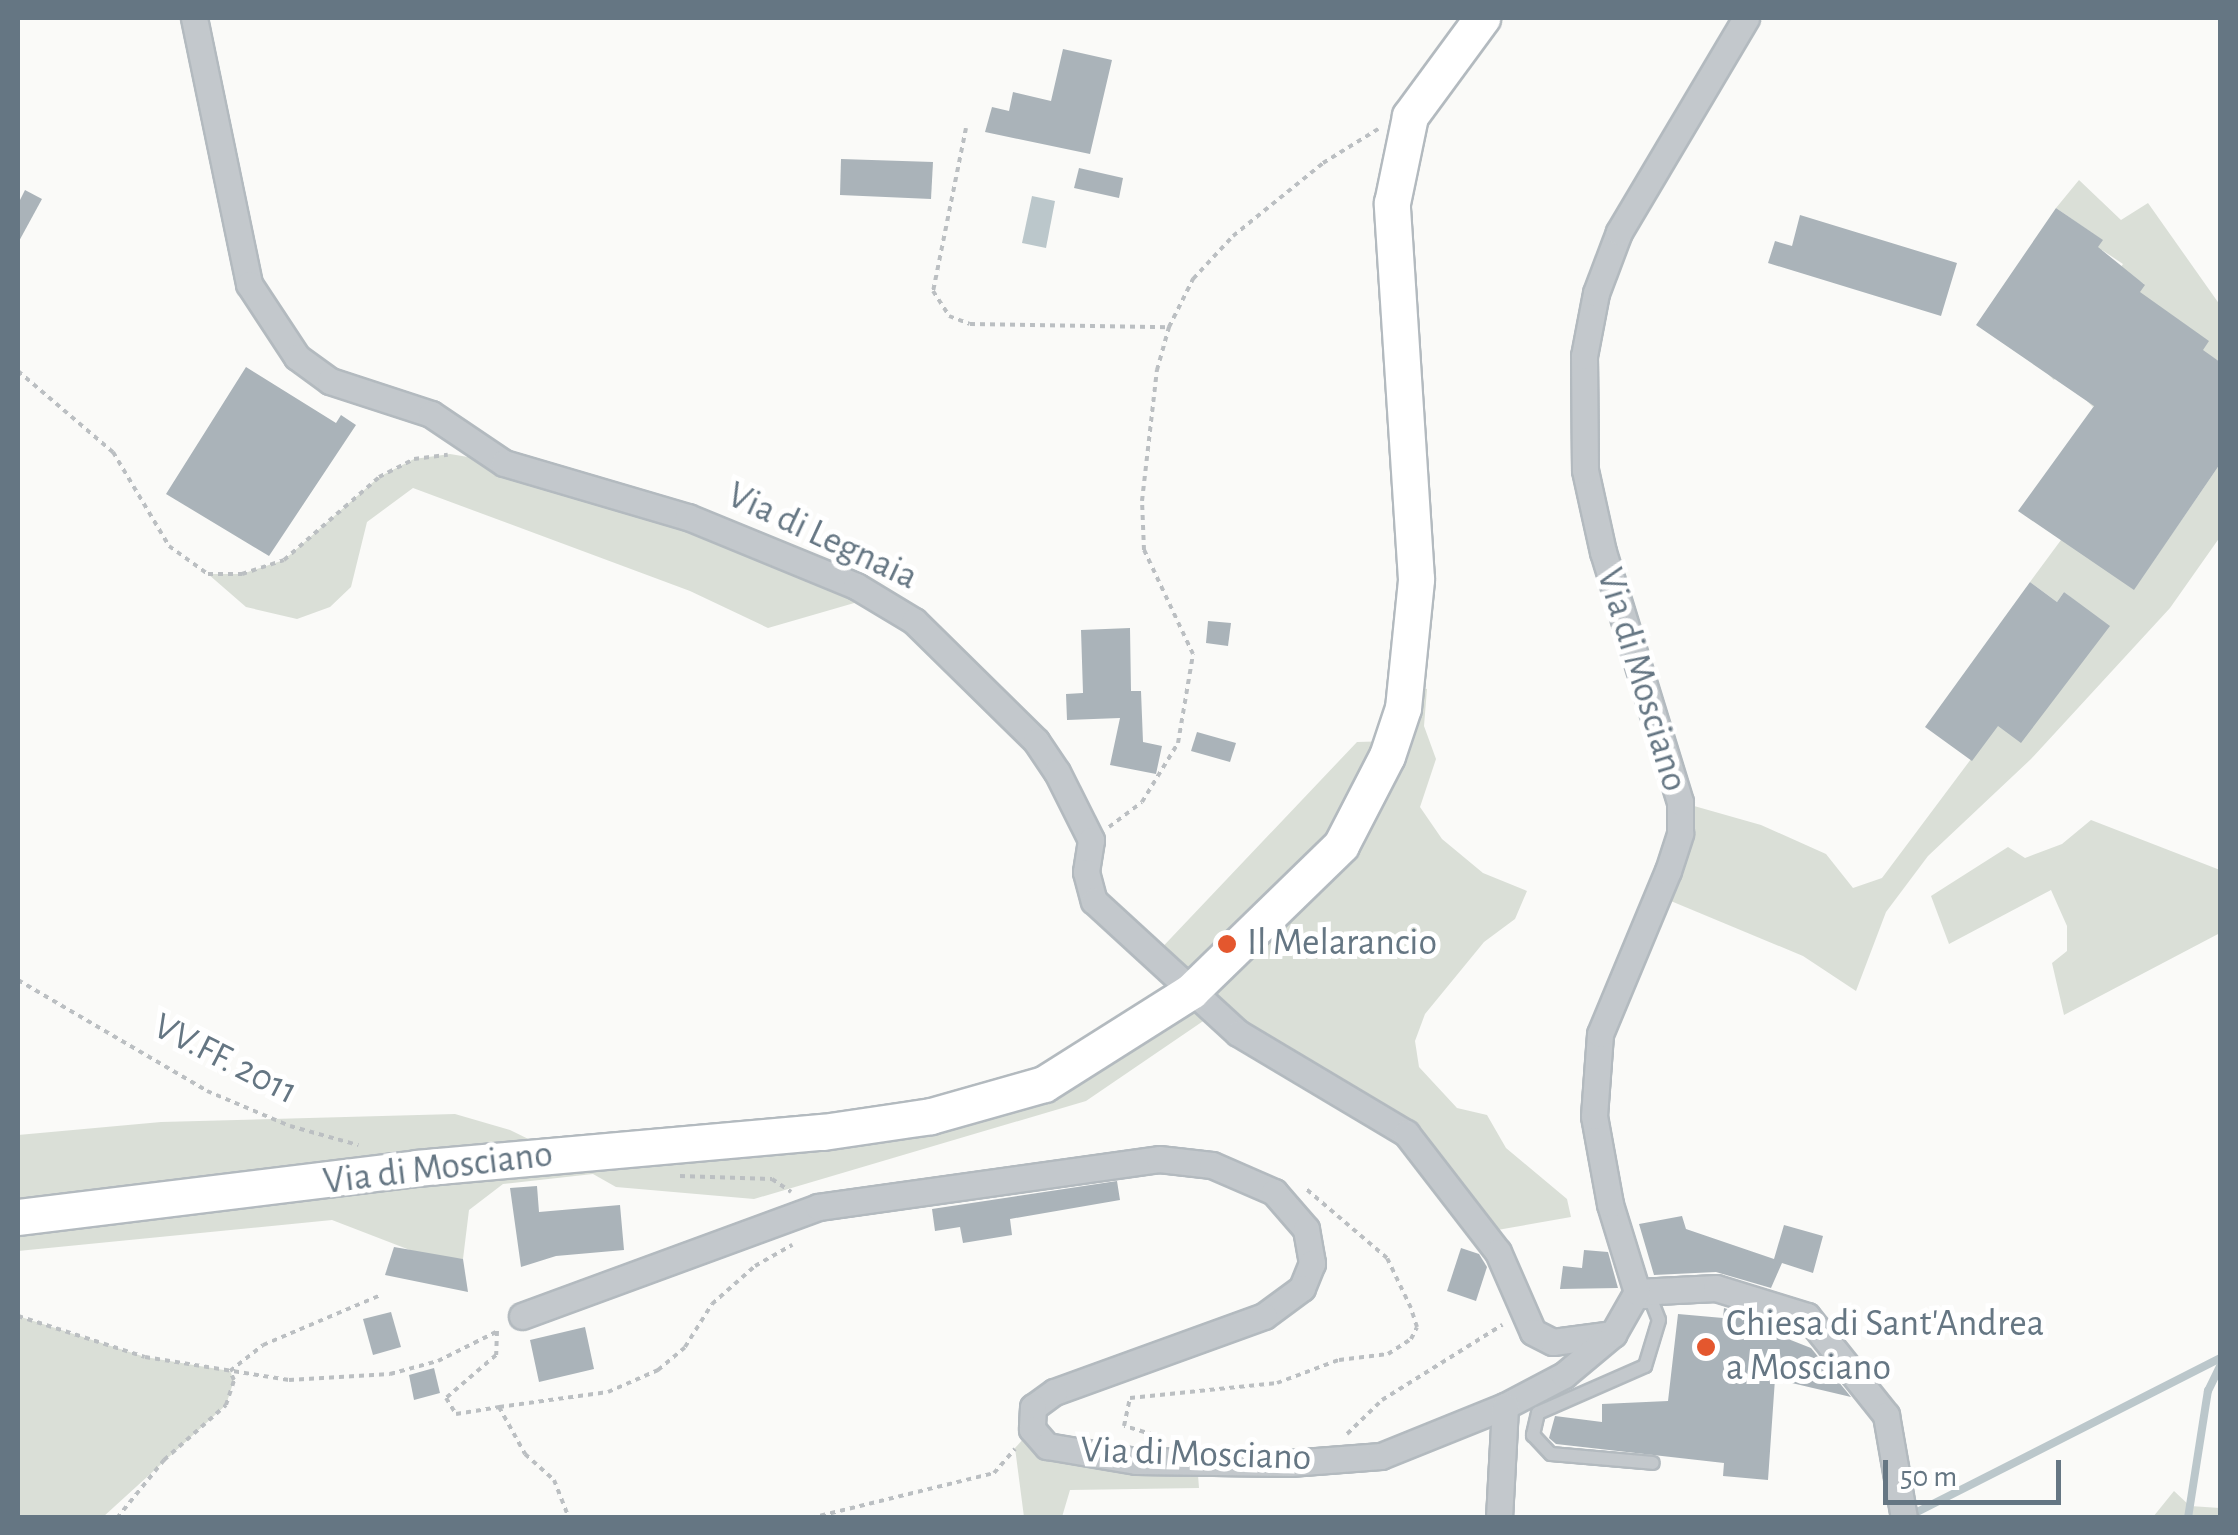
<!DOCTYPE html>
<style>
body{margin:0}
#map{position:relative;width:2238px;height:1535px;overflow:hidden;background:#fafaf8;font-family:"Alegreya Sans",sans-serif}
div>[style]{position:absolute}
.green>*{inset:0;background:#dadfd7}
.water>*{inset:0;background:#bbc7cb}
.stream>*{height:8px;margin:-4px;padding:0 4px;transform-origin:4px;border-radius:4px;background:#bbc7cb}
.building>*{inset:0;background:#aab3b9}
.path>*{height:4px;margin-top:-2px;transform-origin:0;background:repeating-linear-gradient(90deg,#bbbfc2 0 5px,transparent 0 10px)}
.roads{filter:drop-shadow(2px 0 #b3babf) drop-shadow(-2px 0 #b3babf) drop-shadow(0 2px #b3babf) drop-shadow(0 -2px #b3babf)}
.service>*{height:12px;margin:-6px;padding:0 6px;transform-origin:6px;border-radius:6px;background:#c3c8cc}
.minor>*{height:25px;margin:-12.5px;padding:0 12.5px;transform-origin:12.5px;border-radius:12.5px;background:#c3c8cc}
.secondary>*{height:35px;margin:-17.5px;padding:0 17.5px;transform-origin:17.5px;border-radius:17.5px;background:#fff}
.dots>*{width:28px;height:28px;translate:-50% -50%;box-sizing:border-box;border:5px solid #fff;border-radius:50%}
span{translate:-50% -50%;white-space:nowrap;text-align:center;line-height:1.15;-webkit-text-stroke:10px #fff;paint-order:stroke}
.street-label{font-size:38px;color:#657683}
.poi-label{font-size:38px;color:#657683}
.left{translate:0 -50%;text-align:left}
.frame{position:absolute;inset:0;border:20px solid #657683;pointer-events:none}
.scale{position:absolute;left:1883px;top:1460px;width:178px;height:45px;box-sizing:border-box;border:5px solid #657683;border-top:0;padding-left:12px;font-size:30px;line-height:35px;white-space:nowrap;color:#657683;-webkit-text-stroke:8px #fff;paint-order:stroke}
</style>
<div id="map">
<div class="green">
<div style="clip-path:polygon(2079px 180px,2121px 220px,2148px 203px,2220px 305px,2220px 362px,2212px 357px,2134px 589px,2220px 464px,2220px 537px,2170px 608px,2031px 759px,1928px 856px,1886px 912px,1856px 991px,1803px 956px,1666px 899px,1694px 832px,1680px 802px,1761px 825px,1826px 854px,1853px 888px,1882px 878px,2084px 608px,2064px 592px,2057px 602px,2030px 582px,2208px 341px,2163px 309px,2093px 407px,2087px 401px,2152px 303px,2139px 293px,2144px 284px,2126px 273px,2054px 380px,2047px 373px,2123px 264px,2102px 250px,2027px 359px,2102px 240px,2056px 208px)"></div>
<div style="clip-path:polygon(450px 454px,504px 463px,875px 597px,768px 628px,690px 591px,413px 488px,367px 522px,351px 587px,330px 607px,297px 619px,246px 607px,208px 574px,242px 574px,284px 560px,379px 477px,414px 459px)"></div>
<div style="clip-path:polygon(1407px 684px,1427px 689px,1424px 726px,1436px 759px,1420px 807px,1442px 839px,1483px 873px,1527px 891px,1515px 919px,1484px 942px,1425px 1014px,1415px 1041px,1419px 1067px,1457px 1108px,1487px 1115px,1506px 1148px,1567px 1199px,1571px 1217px,1486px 1232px,1406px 1132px,1215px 1013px,1086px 1101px,754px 1199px,616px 1187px,593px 1174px,503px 1184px,469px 1210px,463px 1259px,428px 1257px,332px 1220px,18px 1251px,18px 1135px,161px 1122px,455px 1114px,510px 1130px,559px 1154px,1044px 1084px,1190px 992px,1153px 957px,1357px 742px,1392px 741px)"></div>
<div style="clip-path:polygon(2091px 820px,2220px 870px,2220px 933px,2064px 1015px,2052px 963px,2067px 951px,2067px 926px,2051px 890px,1949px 944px,1931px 896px,2008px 847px,2025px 858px,2062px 844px)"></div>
<div style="clip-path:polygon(18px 1316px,145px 1357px,230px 1371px,234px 1380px,226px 1405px,103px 1517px,18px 1517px)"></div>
<div style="clip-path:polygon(1032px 1429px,1047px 1446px,1197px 1462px,1199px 1488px,1070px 1490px,1062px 1517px,1024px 1517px,1015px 1448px)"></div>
<div style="clip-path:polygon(2174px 1491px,2190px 1506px,2220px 1508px,2220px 1517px,2153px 1517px)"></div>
</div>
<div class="water">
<div style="clip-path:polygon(1032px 196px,1055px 201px,1046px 248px,1022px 243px)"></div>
</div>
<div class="stream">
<div style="left:1917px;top:1512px;width:340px;rotate:-26.9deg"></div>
<div style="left:2188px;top:1518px;width:129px;rotate:-81.1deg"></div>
<div style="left:2208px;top:1391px;width:28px;rotate:-64deg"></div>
</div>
<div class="building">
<div style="clip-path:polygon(1063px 49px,1112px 60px,1090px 154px,985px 132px,992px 107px,1009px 111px,1013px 92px,1051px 101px)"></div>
<div style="clip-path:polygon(841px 159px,933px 162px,931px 199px,840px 195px)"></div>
<div style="clip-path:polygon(1079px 168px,1123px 178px,1119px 198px,1074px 188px)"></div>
<div style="clip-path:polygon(25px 190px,42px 199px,18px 243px,18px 204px)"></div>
<div style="clip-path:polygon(2056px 208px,2103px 240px,2098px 247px,2145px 285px,2140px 292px,2209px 341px,2203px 350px,2220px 362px,2220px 464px,2134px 590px,2018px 511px,2094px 406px,1976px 325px)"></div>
<div style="clip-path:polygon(1800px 215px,1957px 263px,1941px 316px,1768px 263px,1775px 241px,1792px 246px)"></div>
<div style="clip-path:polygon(246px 367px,336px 423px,341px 415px,356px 425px,269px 556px,166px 494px)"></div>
<div style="clip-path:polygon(2030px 582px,2057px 602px,2064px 592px,2110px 626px,2021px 743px,1998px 726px,1972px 761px,1925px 727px)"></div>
<div style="clip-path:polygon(1208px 621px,1231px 623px,1228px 646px,1206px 643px)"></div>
<div style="clip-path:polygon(1130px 628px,1131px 691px,1141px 691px,1143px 742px,1162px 746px,1156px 774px,1110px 765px,1120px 718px,1067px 720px,1066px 694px,1083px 693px,1081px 630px)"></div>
<div style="clip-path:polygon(1197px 732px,1236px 743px,1230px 762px,1191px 751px)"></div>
<div style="clip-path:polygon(1117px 1181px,1120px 1200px,1010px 1219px,1012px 1235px,963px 1243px,960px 1227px,935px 1231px,932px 1209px)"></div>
<div style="clip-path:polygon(537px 1186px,539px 1212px,620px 1205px,624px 1250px,556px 1256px,521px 1267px,510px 1188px)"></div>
<div style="clip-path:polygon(1682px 1216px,1686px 1229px,1774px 1259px,1784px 1225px,1823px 1236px,1813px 1273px,1782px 1263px,1771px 1288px,1716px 1272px,1654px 1275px,1639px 1224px)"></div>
<div style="clip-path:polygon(394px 1247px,463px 1259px,468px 1292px,385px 1275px)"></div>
<div style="clip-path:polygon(1461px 1248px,1479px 1254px,1487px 1267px,1476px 1301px,1447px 1291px)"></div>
<div style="clip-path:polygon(1584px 1250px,1608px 1252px,1618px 1288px,1560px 1289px,1563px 1266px,1582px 1268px)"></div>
<div style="clip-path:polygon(1724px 1308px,1769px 1321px,1768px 1331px,1811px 1348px,1851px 1397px,1775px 1379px,1768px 1480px,1723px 1476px,1724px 1463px,1556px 1444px,1549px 1438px,1555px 1416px,1602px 1422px,1602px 1404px,1668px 1401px,1678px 1314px,1723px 1318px)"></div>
<div style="clip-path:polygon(391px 1312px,401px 1347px,373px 1355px,363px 1319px)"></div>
<div style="clip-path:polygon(585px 1327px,594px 1369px,539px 1382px,530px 1340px)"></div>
<div style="clip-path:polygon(434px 1368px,440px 1393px,414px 1400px,409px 1375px)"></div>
</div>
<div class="path">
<div style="left:966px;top:128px;width:166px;rotate:101.4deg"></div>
<div style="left:933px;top:291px;width:30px;rotate:57deg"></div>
<div style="left:949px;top:316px;width:22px;rotate:21deg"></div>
<div style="left:970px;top:324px;width:199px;rotate:0.9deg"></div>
<div style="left:18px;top:371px;width:125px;rotate:40.5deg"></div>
<div style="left:113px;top:452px;width:109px;rotate:59.2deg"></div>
<div style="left:169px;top:546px;width:48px;rotate:35.7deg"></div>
<div style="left:208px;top:574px;width:34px"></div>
<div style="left:242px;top:574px;width:44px;rotate:-18.4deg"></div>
<div style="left:284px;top:560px;width:126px;rotate:-41.1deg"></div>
<div style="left:379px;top:477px;width:39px;rotate:-27deg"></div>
<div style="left:414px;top:459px;width:34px;rotate:-7deg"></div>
<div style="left:1109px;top:827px;width:41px;rotate:-37.1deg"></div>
<div style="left:1142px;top:802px;width:69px;rotate:-58.6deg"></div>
<div style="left:1178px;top:743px;width:90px;rotate:-80.4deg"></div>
<div style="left:1193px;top:654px;width:115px;rotate:-115.2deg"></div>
<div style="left:1144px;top:550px;width:49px;rotate:-92.3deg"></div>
<div style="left:1142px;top:501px;width:132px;rotate:-83.5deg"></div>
<div style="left:1157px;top:370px;width:45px;rotate:-74.4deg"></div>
<div style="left:1169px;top:327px;width:54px;rotate:-63.4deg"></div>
<div style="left:1193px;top:279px;width:59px;rotate:-47.1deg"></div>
<div style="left:1233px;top:236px;width:116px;rotate:-39deg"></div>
<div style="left:1323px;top:163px;width:65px;rotate:-31.7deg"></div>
<div style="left:18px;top:980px;width:219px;rotate:30.4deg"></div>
<div style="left:207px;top:1091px;width:90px;rotate:22.9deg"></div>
<div style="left:290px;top:1126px;width:71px;rotate:15.6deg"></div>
<div style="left:680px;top:1176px;width:92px;rotate:1.9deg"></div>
<div style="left:772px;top:1179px;width:23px;rotate:34deg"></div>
<div style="left:18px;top:1316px;width:133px;rotate:17.9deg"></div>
<div style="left:145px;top:1357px;width:146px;rotate:9.1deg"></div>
<div style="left:289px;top:1380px;width:101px;rotate:-3.4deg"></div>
<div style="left:390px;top:1374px;width:50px;rotate:-15.2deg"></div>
<div style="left:438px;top:1361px;width:69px;rotate:-26.6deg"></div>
<div style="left:497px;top:1331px;width:24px;rotate:92deg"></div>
<div style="left:496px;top:1355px;width:66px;rotate:139.3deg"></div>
<div style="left:446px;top:1398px;width:19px;rotate:58deg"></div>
<div style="left:456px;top:1414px;width:44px;rotate:-9.2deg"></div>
<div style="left:499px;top:1407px;width:54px;rotate:61deg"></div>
<div style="left:525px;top:1454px;width:39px;rotate:42deg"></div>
<div style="left:554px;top:1480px;width:41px;rotate:68.5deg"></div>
<div style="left:499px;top:1407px;width:110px;rotate:-7.8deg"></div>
<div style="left:608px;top:1392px;width:55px;rotate:-23.7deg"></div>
<div style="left:658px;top:1370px;width:35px;rotate:-40deg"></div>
<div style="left:685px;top:1347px;width:51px;rotate:-57.9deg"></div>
<div style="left:712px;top:1304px;width:57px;rotate:-41.5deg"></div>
<div style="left:755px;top:1266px;width:43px;rotate:-29.6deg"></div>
<div style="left:1347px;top:1434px;width:49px;rotate:-44.2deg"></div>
<div style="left:1382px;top:1400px;width:142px;rotate:-32deg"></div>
<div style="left:1154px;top:1435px;width:31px;rotate:-163deg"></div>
<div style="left:1124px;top:1426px;width:29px;rotate:-78deg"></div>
<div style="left:1130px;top:1398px;width:148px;rotate:-5.8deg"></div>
<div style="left:1277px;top:1383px;width:66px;rotate:-20.4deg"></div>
<div style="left:1339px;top:1360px;width:49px;rotate:-7deg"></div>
<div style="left:1388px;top:1354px;width:27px;rotate:-33deg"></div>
<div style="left:1411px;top:1339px;width:13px;rotate:-63deg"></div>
<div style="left:1417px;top:1327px;width:20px;rotate:-108deg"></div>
<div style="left:1411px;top:1308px;width:55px;rotate:-115.6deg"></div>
<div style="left:1387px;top:1258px;width:109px;rotate:-139.5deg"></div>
<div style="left:117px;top:1518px;width:75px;rotate:-51deg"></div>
<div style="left:164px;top:1460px;width:83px;rotate:-41.6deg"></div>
<div style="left:226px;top:1405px;width:26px;rotate:-72deg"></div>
<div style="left:234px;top:1380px;width:10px;rotate:-114deg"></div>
<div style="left:230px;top:1371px;width:42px;rotate:-38.2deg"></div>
<div style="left:263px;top:1345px;width:128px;rotate:-23deg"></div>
<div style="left:811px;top:1518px;width:188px;rotate:-13.8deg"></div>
<div style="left:994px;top:1473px;width:32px;rotate:-49deg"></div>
</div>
<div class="roads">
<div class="service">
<div style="left:1639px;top:1302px;width:13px"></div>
<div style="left:1652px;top:1302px;width:19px;rotate:69deg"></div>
<div style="left:1659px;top:1320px;width:48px;rotate:106.9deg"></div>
<div style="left:1645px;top:1366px;width:117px;rotate:156.3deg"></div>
<div style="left:1538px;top:1413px;width:23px;rotate:103deg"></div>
<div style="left:1533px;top:1435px;width:26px;rotate:47deg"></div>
<div style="left:1551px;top:1454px;width:102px;rotate:5deg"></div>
</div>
<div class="minor">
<div style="left:194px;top:18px;width:272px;rotate:78.3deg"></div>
<div style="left:249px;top:284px;width:87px;rotate:56.7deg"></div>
<div style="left:297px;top:357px;width:41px;rotate:36deg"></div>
<div style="left:330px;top:381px;width:106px;rotate:18.1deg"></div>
<div style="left:431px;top:414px;width:88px;rotate:33.9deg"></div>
<div style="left:504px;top:463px;width:192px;rotate:16.4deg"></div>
<div style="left:688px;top:517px;width:182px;rotate:22.3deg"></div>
<div style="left:856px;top:586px;width:68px;rotate:31.1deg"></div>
<div style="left:914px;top:621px;width:171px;rotate:44.5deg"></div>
<div style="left:1036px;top:741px;width:37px;rotate:56deg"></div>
<div style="left:1057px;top:772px;width:76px;rotate:63.4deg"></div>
<div style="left:1091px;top:840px;width:32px;rotate:99deg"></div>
<div style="left:1086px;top:872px;width:30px;rotate:75deg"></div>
<div style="left:1094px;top:901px;width:195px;rotate:42.5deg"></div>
<div style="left:1238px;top:1033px;width:196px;rotate:30.8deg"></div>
<div style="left:1406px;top:1133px;width:150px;rotate:52.3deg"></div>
<div style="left:1498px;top:1252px;width:87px;rotate:66.4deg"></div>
<div style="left:1533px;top:1332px;width:22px;rotate:27deg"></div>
<div style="left:1553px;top:1342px;width:61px;rotate:-7.6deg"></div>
<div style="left:1637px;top:1292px;width:79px;rotate:-2.9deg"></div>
<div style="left:1716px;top:1288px;width:95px;rotate:17.1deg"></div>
<div style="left:1807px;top:1316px;width:127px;rotate:51.4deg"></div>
<div style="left:1886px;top:1415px;width:105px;rotate:80.1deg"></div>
<div style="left:522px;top:1316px;width:315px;rotate:-20.2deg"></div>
<div style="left:818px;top:1207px;width:344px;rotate:-8deg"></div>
<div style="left:1159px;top:1159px;width:53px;rotate:6.5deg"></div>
<div style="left:1212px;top:1165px;width:68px;rotate:23.5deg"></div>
<div style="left:1274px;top:1192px;width:49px;rotate:49.1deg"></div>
<div style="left:1306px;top:1229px;width:35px;rotate:80deg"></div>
<div style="left:1312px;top:1263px;width:27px;rotate:112deg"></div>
<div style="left:1302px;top:1288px;width:47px;rotate:143.6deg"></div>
<div style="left:1264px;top:1316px;width:223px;rotate:160.1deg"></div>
<div style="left:1054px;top:1392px;width:26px;rotate:144deg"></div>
<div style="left:1033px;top:1407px;width:22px;rotate:93deg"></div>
<div style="left:1032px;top:1429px;width:23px;rotate:49deg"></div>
<div style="left:1047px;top:1446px;width:90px;rotate:9.6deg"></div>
<div style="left:1136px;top:1461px;width:154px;rotate:0.7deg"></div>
<div style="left:1290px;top:1463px;width:91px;rotate:-4.4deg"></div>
<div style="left:1381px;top:1456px;width:134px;rotate:-22deg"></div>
<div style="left:1505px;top:1406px;width:67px;rotate:-27.7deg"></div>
<div style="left:1564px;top:1375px;width:64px;rotate:-39.9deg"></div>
<div style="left:1613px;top:1334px;width:48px;rotate:-60.3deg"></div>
<div style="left:1637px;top:1292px;width:92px;rotate:-107.1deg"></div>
<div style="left:1610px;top:1204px;width:89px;rotate:-100.3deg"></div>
<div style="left:1594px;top:1116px;width:82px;rotate:-85.8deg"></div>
<div style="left:1600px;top:1034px;width:177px;rotate:-67.4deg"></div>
<div style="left:1668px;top:871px;width:40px;rotate:-72deg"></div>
<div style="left:1680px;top:833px;width:31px;rotate:-90deg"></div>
<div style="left:1680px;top:802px;width:262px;rotate:-107.1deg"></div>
<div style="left:1603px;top:552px;width:84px;rotate:-102.4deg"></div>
<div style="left:1585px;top:470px;width:114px;rotate:-90.5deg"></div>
<div style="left:1584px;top:356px;width:64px;rotate:-79.2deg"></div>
<div style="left:1596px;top:293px;width:65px;rotate:-69.3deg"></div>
<div style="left:1619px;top:232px;width:249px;rotate:-59.3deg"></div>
<div style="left:1499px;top:1518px;width:112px;rotate:-86.9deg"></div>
</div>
<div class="secondary">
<div style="left:18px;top:1217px;width:401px;rotate:-7deg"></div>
<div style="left:416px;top:1168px;width:409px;rotate:-5.1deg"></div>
<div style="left:823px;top:1132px;width:109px;rotate:-8.4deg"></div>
<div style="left:931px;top:1116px;width:117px;rotate:-15.8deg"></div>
<div style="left:1044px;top:1084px;width:174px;rotate:-32.3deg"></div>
<div style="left:1191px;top:991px;width:209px;rotate:-44.2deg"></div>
<div style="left:1341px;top:845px;width:100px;rotate:-62.7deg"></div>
<div style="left:1387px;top:756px;width:51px;rotate:-71.6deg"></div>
<div style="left:1403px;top:708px;width:130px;rotate:-84.2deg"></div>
<div style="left:1416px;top:579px;width:377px;rotate:-93.7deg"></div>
<div style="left:1392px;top:203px;width:89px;rotate:-78.3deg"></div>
<div style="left:1410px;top:116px;width:122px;rotate:-53.7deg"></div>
</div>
</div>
<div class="dots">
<div style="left:1227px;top:944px;background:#e4572e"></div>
<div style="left:1706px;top:1347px;background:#e4572e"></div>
</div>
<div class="street-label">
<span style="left:822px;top:537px;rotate:25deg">Via di Legnaia</span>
<span style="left:1641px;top:680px;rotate:73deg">Via di Mosciano</span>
<span style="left:225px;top:1060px;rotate:27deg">VV.FF. 2011</span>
<span style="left:438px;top:1169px;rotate:-7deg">Via di Mosciano</span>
<span style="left:1196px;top:1455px;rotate:2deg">Via di Mosciano</span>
</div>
<div class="poi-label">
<span class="left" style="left:1247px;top:944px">Il Melarancio</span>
<span class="left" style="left:1726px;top:1347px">Chiesa di Sant'Andrea<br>a Mosciano</span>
</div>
<div class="frame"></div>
<div class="scale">50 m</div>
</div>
